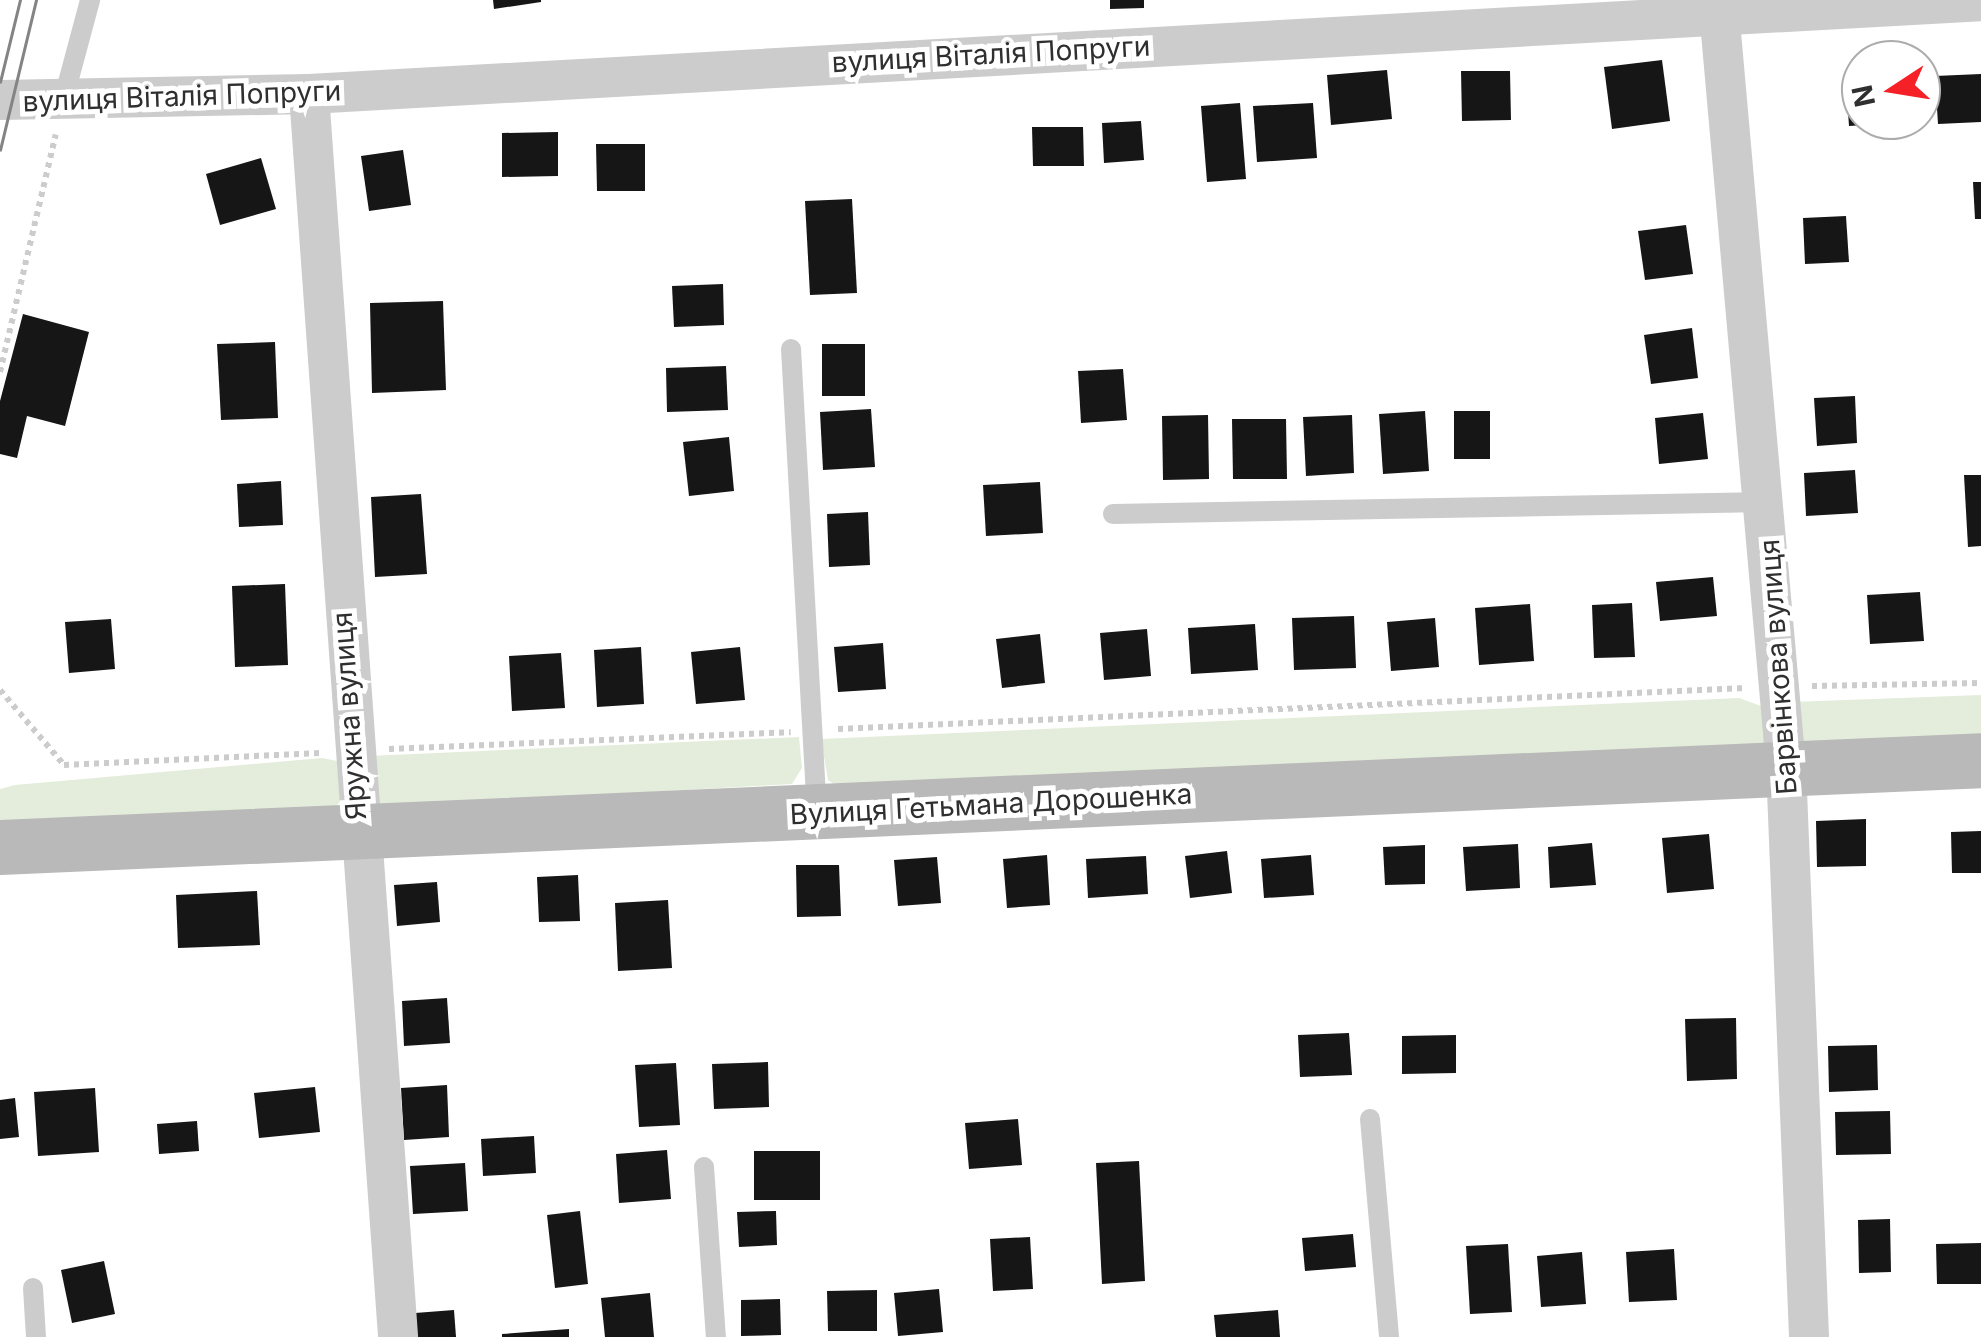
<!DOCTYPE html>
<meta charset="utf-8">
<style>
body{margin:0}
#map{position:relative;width:1981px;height:1337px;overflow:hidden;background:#fff;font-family:Inter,sans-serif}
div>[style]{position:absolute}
.green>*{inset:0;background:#e4eddb}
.building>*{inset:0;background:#161616}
.path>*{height:6px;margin-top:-3px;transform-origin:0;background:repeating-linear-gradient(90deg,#ccc 0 5px,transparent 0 10px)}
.lane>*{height:20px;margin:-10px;padding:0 10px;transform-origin:10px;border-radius:10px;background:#ccc}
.street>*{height:40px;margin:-20px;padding:0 20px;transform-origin:20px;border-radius:20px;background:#ccc}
.secondary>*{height:55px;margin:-27.5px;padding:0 27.5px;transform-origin:27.5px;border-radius:27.5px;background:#b9b9b9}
.tram>*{height:2.5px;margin:-1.25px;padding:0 1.25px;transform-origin:1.25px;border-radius:1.25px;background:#848484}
span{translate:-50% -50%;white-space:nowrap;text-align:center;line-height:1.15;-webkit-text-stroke:10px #fff;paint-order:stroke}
.street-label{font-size:28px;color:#2f2f2f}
.north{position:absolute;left:1841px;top:40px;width:100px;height:100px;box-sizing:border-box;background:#fff;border:2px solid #acacac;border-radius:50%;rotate:258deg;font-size:28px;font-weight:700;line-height:40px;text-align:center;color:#2f2f2f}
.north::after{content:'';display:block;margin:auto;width:35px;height:45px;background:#f62127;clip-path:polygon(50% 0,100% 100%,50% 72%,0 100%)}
</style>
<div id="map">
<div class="green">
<div style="clip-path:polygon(1981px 695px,1981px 740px,1807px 746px,1793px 736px,1792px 702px)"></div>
<div style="clip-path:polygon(1739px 698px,1761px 706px,1770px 735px,1760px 748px,838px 787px,828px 780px,821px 739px)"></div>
<div style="clip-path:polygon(799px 737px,802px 768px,792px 784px,382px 807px,367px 793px,368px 756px)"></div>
<div style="clip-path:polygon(322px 758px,337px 761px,340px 801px,332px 814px,0 824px,0 789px,15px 785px)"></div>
</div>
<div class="building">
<div style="clip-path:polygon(493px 0,541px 0,541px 2px,494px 9px)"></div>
<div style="clip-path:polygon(1110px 0,1144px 0,1144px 8px,1110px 9px)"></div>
<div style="clip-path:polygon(1662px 60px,1670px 121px,1612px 129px,1604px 67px)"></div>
<div style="clip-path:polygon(1387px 70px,1392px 119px,1331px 125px,1327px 75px)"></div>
<div style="clip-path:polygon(1461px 71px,1510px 71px,1511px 120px,1462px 121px)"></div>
<div style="clip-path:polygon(1981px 74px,1981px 122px,1938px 124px,1935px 76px)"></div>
<div style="clip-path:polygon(1846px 84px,1861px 84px,1861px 120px,1899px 123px,1849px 126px)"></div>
<div style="clip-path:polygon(1240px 103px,1246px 179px,1207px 182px,1201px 106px)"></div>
<div style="clip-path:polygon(1313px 103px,1317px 158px,1257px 162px,1253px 106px)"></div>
<div style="clip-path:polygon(1141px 121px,1144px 160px,1104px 163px,1102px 123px)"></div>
<div style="clip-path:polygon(1032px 127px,1083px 127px,1084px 166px,1033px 166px)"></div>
<div style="clip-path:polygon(558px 132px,558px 176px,502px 177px,502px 133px)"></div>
<div style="clip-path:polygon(596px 144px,645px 144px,645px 191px,597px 191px)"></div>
<div style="clip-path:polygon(403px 150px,411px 205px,369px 211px,361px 156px)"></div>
<div style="clip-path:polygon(261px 158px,276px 209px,220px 225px,206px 174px)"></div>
<div style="clip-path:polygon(1973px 182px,1981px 182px,1981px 219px,1975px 219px)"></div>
<div style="clip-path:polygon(852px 199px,857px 293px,810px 295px,805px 201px)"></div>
<div style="clip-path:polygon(1846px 216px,1849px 262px,1805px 264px,1803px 218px)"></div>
<div style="clip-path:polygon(1686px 225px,1693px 274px,1645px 280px,1638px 231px)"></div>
<div style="clip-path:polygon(723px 284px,724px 325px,674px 327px,672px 286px)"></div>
<div style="clip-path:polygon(443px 301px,446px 390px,372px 393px,370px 303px)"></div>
<div style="clip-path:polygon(23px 314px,89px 332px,65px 426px,27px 416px,17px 458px,0 454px,0 401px)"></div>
<div style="clip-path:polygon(1692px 328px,1698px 378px,1651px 384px,1644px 335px)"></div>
<div style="clip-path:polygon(275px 342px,278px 418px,221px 420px,217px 344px)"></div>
<div style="clip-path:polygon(822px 344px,865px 344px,865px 396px,822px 396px)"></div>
<div style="clip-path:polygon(726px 366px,728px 410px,667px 412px,666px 368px)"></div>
<div style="clip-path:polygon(1123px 369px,1127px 420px,1081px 423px,1078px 371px)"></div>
<div style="clip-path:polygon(1855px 396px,1857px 443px,1817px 446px,1814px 398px)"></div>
<div style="clip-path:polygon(871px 409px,875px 467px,823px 470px,820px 412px)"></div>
<div style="clip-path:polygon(1425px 411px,1429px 471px,1383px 474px,1379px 414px)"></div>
<div style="clip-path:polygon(1454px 411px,1490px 411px,1490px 459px,1454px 459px)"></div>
<div style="clip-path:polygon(1703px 413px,1708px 459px,1659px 464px,1655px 418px)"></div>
<div style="clip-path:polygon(1208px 415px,1209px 479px,1163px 480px,1162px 416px)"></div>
<div style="clip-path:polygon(1352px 415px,1354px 473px,1306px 476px,1303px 417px)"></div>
<div style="clip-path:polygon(1232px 419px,1286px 419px,1287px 479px,1233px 479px)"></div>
<div style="clip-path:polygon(729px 437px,734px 491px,689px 496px,683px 442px)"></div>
<div style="clip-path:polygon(1855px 470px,1858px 513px,1806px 516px,1804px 473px)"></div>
<div style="clip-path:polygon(1964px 475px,1981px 475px,1981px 546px,1968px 547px)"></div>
<div style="clip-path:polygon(281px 481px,283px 525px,239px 527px,237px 484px)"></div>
<div style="clip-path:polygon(1040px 482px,1043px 533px,986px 536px,983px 485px)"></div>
<div style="clip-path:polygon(421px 494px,427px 574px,375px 577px,371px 497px)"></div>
<div style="clip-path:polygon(868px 512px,870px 565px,829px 567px,827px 514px)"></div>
<div style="clip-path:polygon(1713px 577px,1717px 616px,1660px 621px,1656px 582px)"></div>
<div style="clip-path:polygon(285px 584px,288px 665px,235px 667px,232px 586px)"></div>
<div style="clip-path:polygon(1920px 592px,1924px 641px,1870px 644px,1867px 595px)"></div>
<div style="clip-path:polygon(1632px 603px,1635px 657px,1594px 658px,1592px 605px)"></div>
<div style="clip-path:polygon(1530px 604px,1534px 661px,1479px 665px,1475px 608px)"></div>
<div style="clip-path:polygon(1354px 616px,1356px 668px,1294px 670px,1292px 618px)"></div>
<div style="clip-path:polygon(1435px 618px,1439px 667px,1391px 671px,1387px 622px)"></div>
<div style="clip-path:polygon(111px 619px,115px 669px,69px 673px,65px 622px)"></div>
<div style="clip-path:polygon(1255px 624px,1258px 670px,1191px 674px,1188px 628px)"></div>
<div style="clip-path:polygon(1147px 629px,1151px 676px,1104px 680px,1100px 633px)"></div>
<div style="clip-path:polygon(1040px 634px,1045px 683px,1002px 688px,996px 639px)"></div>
<div style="clip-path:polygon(883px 643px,886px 689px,838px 692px,834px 647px)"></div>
<div style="clip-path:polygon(641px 647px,644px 704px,597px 707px,594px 650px)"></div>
<div style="clip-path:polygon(740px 647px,745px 700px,696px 704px,691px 652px)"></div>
<div style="clip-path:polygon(561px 653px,565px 708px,512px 711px,509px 656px)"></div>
<div style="clip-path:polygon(1866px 819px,1866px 866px,1817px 867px,1816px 821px)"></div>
<div style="clip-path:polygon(1981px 831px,1981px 873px,1952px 873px,1951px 832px)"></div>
<div style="clip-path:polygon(1709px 834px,1714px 889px,1667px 893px,1662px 838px)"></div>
<div style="clip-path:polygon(1592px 843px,1596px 885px,1550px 888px,1548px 847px)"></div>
<div style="clip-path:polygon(1518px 844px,1520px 888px,1466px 891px,1463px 847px)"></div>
<div style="clip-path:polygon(1425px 845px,1425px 884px,1385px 885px,1383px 847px)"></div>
<div style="clip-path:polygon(1227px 851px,1232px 893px,1190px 898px,1185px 856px)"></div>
<div style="clip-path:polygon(1047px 855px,1050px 905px,1007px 908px,1003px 859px)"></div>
<div style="clip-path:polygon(1311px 855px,1314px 895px,1264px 898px,1261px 859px)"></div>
<div style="clip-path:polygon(1146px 856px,1148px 894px,1088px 898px,1086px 859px)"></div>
<div style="clip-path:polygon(937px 857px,941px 903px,898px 906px,894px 860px)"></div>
<div style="clip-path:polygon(796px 865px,839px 865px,841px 916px,797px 917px)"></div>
<div style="clip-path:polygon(578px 875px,580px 921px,539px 922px,537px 877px)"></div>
<div style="clip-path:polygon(437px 882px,440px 922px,397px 926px,394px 885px)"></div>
<div style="clip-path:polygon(257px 891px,260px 945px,178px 948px,176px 895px)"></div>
<div style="clip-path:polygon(668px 900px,672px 968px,618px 971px,615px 903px)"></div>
<div style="clip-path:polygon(447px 998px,450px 1043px,404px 1046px,402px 1001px)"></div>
<div style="clip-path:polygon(1736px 1018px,1737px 1079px,1687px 1081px,1685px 1019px)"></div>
<div style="clip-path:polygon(1349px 1033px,1352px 1075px,1300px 1077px,1298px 1035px)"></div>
<div style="clip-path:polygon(1456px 1035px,1456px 1073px,1402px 1074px,1402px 1036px)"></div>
<div style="clip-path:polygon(1877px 1045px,1878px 1090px,1829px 1092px,1828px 1046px)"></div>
<div style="clip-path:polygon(768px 1062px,769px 1107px,714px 1109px,712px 1064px)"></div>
<div style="clip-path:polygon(676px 1063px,680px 1125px,639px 1127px,635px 1065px)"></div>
<div style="clip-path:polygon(447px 1085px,449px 1137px,404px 1140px,401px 1088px)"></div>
<div style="clip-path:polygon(315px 1087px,320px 1132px,259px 1138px,254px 1093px)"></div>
<div style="clip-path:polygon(95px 1088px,99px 1152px,38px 1156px,34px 1092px)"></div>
<div style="clip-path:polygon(15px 1098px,19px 1137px,0 1139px,0 1100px)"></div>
<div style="clip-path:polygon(1890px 1111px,1891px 1154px,1836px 1155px,1835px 1112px)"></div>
<div style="clip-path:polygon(1018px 1119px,1022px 1165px,969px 1169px,965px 1123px)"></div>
<div style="clip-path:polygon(197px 1121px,199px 1151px,159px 1154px,157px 1124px)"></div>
<div style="clip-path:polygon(534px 1136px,536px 1173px,483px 1176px,481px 1139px)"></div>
<div style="clip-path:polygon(667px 1150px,671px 1199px,619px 1203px,616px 1154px)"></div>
<div style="clip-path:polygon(754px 1151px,820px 1151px,820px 1200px,754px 1200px)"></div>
<div style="clip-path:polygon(1139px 1161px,1145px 1281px,1102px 1284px,1096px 1163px)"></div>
<div style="clip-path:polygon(465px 1163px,468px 1211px,413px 1214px,410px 1166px)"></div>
<div style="clip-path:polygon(580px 1211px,588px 1284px,555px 1288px,547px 1215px)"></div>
<div style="clip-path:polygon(776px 1211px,777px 1245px,739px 1247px,737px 1212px)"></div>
<div style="clip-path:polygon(1890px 1219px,1891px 1272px,1859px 1273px,1858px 1220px)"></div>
<div style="clip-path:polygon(1353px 1234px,1356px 1267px,1305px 1271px,1302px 1238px)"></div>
<div style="clip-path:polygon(1030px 1237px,1033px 1289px,993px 1291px,990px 1239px)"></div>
<div style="clip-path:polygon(1981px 1243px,1981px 1284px,1937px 1284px,1936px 1244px)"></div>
<div style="clip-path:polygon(1508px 1244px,1512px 1312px,1470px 1314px,1466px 1246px)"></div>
<div style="clip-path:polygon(1674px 1249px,1677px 1300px,1629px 1302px,1626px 1252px)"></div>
<div style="clip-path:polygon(1582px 1252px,1586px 1304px,1541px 1307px,1537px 1256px)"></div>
<div style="clip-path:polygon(104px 1261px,115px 1314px,72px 1323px,61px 1270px)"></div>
<div style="clip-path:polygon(939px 1289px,943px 1332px,898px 1336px,894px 1293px)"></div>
<div style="clip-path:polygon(877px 1290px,877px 1331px,828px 1331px,827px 1291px)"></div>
<div style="clip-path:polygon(650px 1293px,654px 1337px,605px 1337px,601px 1298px)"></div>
<div style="clip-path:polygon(780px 1299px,781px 1335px,741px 1336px,741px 1300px)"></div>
<div style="clip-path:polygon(454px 1310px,456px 1337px,417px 1337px,415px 1313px)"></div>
<div style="clip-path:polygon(1278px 1310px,1280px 1337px,1216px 1337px,1214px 1315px)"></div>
<div style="clip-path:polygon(569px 1329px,569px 1337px,502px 1337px,502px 1334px)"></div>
</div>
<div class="path">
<div style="left:0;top:372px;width:244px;rotate:-76.8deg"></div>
<div style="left:1812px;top:686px;width:169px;rotate:-1deg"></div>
<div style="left:0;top:690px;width:99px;rotate:49.5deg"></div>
<div style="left:64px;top:765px;width:257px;rotate:-2.7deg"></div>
<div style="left:838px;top:729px;width:908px;rotate:-2.59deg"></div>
<div style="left:389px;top:749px;width:402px;rotate:-2.4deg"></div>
</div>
<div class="lane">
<div style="left:63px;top:101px;width:105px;rotate:-75deg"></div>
<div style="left:791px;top:349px;width:462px;rotate:86.8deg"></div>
<div style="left:1113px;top:514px;width:654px;rotate:-1.05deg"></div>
<div style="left:1370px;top:1119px;width:219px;rotate:85deg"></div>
<div style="left:704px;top:1167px;width:170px;rotate:86deg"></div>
<div style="left:33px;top:1288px;width:49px;rotate:86.5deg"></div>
</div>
<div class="street">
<div style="left:1725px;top:0;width:12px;rotate:121deg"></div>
<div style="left:1719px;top:10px;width:759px;rotate:84.94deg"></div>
<div style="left:1786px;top:766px;width:571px;rotate:87.69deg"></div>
<div style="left:309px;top:94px;width:1246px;rotate:85.9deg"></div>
<div style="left:0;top:100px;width:309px;rotate:-1.1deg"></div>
<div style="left:309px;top:94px;width:1675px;rotate:-3.18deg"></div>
</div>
<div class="secondary">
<div style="left:0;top:847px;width:1983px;rotate:-2.51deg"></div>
</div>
<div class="tram">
<div style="left:0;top:82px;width:84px;rotate:-76.3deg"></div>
<div style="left:0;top:150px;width:154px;rotate:-76.5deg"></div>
</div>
<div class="street-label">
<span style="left:991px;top:54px;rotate:-3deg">вулиця Віталія Попруги</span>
<span style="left:182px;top:96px;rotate:-2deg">вулиця Віталія Попруги</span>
<span style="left:1778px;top:667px;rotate:-94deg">Барвінкова вулиця</span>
<span style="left:349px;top:716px;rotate:-94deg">Яружна вулиця</span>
<span style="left:991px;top:804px;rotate:-3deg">Вулиця Гетьмана Дорошенка</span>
</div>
<div class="north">N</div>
</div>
